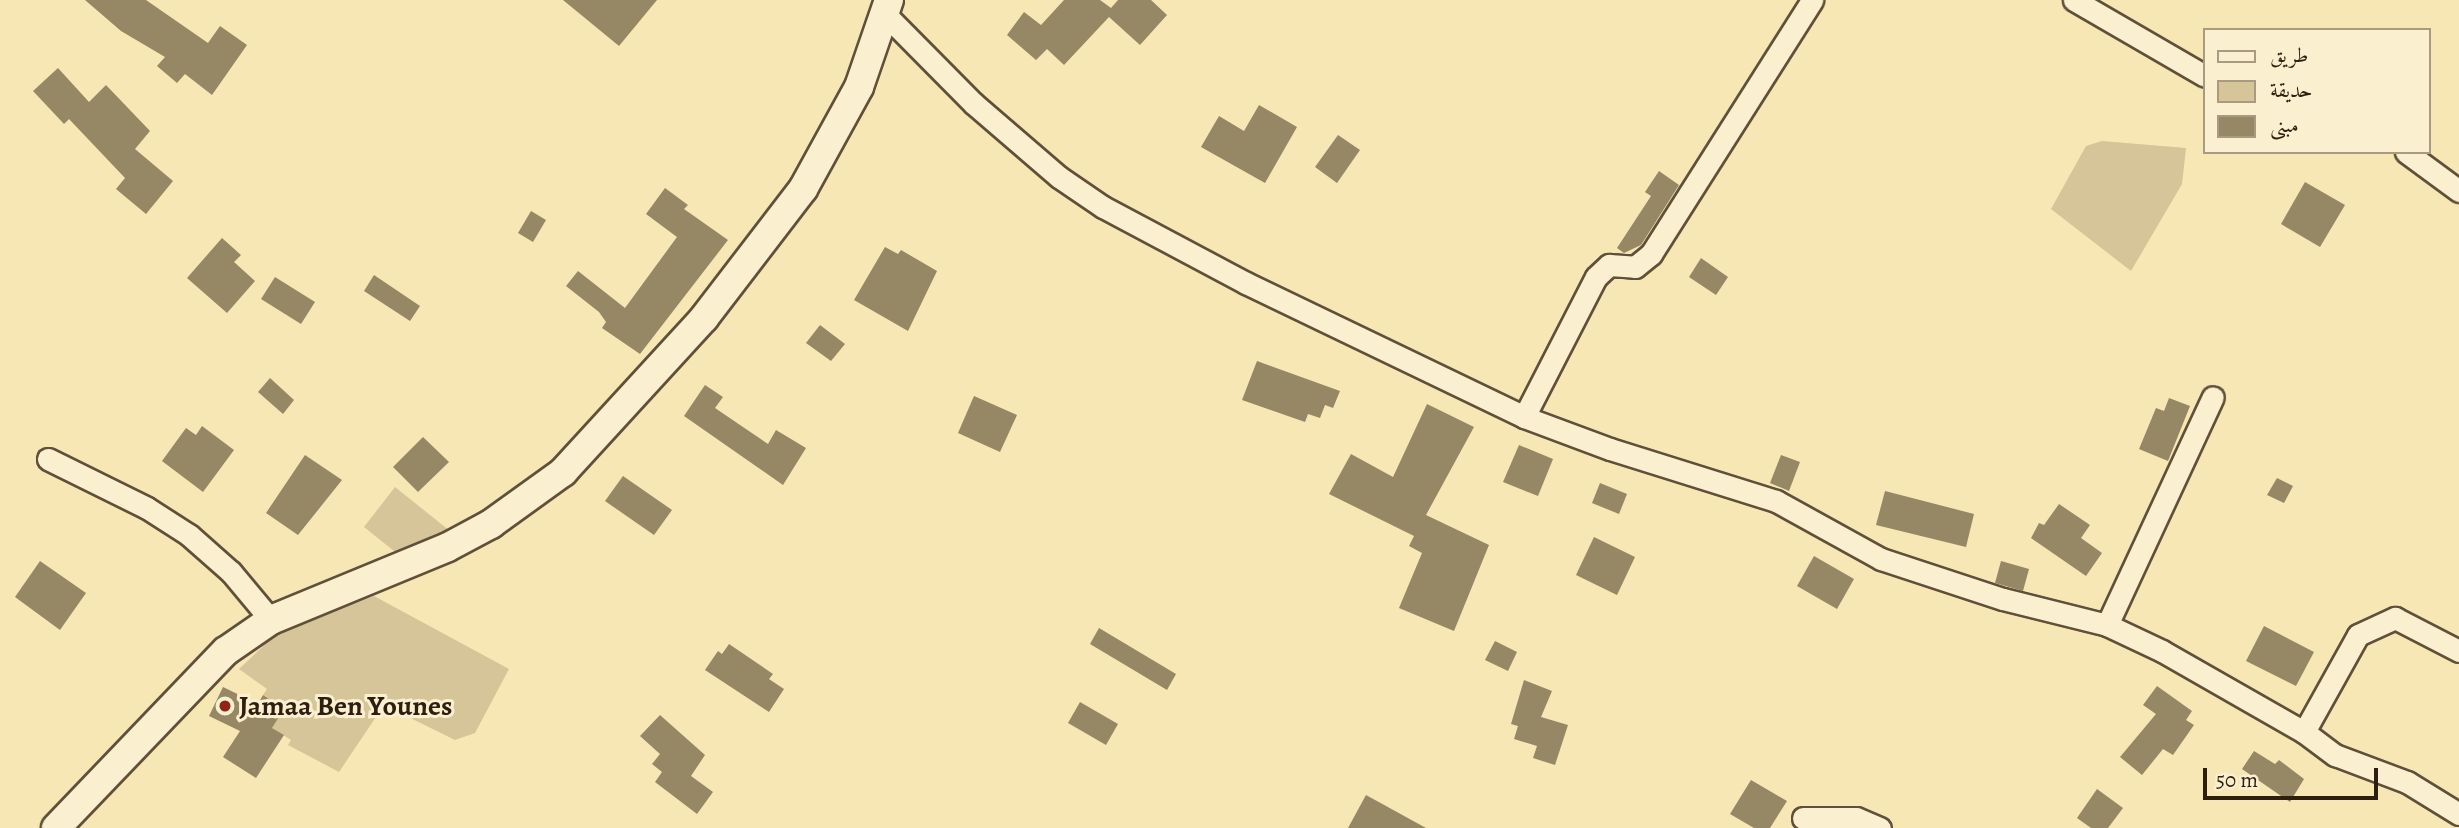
<!DOCTYPE html>
<meta charset="utf-8">
<style>
body{margin:0}
#map{position:relative;width:2459px;height:828px;overflow:hidden;background:#f7e7b4;font-family:Alegreya,Amiri,serif}
div>[style]{position:absolute}
.green>*{inset:0;background:#d5c598}
.building>*{inset:0;background:#968765}
.roads{filter:drop-shadow(2px 0 #605039) drop-shadow(-2px 0 #605039) drop-shadow(0 2px #605039) drop-shadow(0 -2px #605039)}
.minor>*{height:21px;margin:-10.5px;padding:0 10.5px;transform-origin:10.5px;border-radius:10.5px;background:#faefce}
.tertiary>*{height:28px;margin:-14px;padding:0 14px;transform-origin:14px;border-radius:14px;background:#faefce}
.dots>*{width:19px;height:19px;translate:-50% -50%;box-sizing:border-box;border:4px solid #faefce;border-radius:50%}
span{translate:-50% -50%;white-space:nowrap;text-align:center;line-height:1.15;-webkit-text-stroke:6px #faefce;paint-order:stroke}
.poi-label{font-size:28px;color:#2d1e10;font-weight:700}
.left{translate:0 -50%;text-align:left}
.legend{position:absolute;left:2203px;top:28px;width:228px;height:126px;box-sizing:border-box;background:#faefce;border:2px solid #a89b82;margin:0;padding:9px 12px;list-style:none;font-size:21px;color:#2d1e10}
.legend li{display:flex;align-items:center;gap:14px;height:35px}
.legend b{width:35px;border:2px solid #a89b82}
.scale{position:absolute;left:2203px;top:768px;width:175px;height:32px;box-sizing:border-box;border:4px solid #2d1e10;border-top:0;padding-left:9px;font-size:21px;line-height:24px;white-space:nowrap;color:#2d1e10;-webkit-text-stroke:5px #faefce;paint-order:stroke}
</style>
<div id="map">
<div class="green">
<div style="clip-path:polygon(2102px 141px,2186px 148px,2182px 184px,2131px 271px,2051px 209px,2086px 146px)"></div>
<div style="clip-path:polygon(395px 487px,450px 531px,399px 555px,364px 527px)"></div>
<div style="clip-path:polygon(374px 596px,509px 669px,475px 733px,455px 740px,384px 705px,339px 772px,288px 745px,291px 740px,272px 728px,284px 709px,263px 695px,267px 689px,239px 669px,277px 633px)"></div>
</div>
<div class="building">
<div style="clip-path:polygon(85px 0,146px 0,208px 43px,220px 26px,247px 45px,212px 95px,185px 74px,177px 83px,157px 66px,165px 57px,121px 31px)"></div>
<div style="clip-path:polygon(563px 0,657px 0,619px 46px)"></div>
<div style="clip-path:polygon(1064px 0,1100px 0,1111px 8px,1118px 0,1151px 0,1167px 15px,1140px 45px,1109px 17px,1064px 65px,1047px 49px,1036px 60px,1007px 35px,1024px 12px,1041px 25px)"></div>
<div style="clip-path:polygon(58px 68px,89px 102px,106px 85px,150px 131px,135px 149px,173px 181px,146px 214px,116px 189px,125px 178px,69px 119px,64px 124px,33px 91px)"></div>
<div style="clip-path:polygon(1259px 105px,1297px 127px,1265px 183px,1201px 147px,1219px 116px,1244px 131px)"></div>
<div style="clip-path:polygon(1338px 135px,1360px 150px,1337px 183px,1315px 167px)"></div>
<div style="clip-path:polygon(1659px 171px,1679px 185px,1641px 245px,1624px 253px,1617px 248px,1651px 196px,1645px 192px)"></div>
<div style="clip-path:polygon(2305px 182px,2345px 205px,2320px 247px,2281px 224px)"></div>
<div style="clip-path:polygon(665px 188px,688px 205px,684px 209px,728px 240px,640px 354px,602px 328px,606px 322px,599px 312px,566px 286px,578px 271px,625px 308px,677px 237px,646px 214px)"></div>
<div style="clip-path:polygon(531px 211px,546px 220px,533px 242px,518px 233px)"></div>
<div style="clip-path:polygon(222px 238px,241px 255px,234px 262px,255px 281px,227px 313px,187px 278px)"></div>
<div style="clip-path:polygon(885px 247px,898px 254px,901px 250px,937px 271px,908px 331px,854px 300px)"></div>
<div style="clip-path:polygon(1701px 258px,1728px 277px,1716px 295px,1689px 277px)"></div>
<div style="clip-path:polygon(374px 275px,420px 306px,410px 321px,364px 291px)"></div>
<div style="clip-path:polygon(275px 277px,315px 302px,301px 324px,261px 299px)"></div>
<div style="clip-path:polygon(820px 325px,845px 344px,831px 361px,806px 343px)"></div>
<div style="clip-path:polygon(1257px 361px,1340px 391px,1333px 408px,1325px 405px,1320px 418px,1308px 414px,1305px 422px,1242px 400px)"></div>
<div style="clip-path:polygon(270px 378px,294px 400px,283px 414px,258px 392px)"></div>
<div style="clip-path:polygon(705px 385px,723px 397px,715px 408px,768px 444px,776px 430px,806px 448px,783px 485px,684px 416px)"></div>
<div style="clip-path:polygon(974px 396px,1017px 415px,1000px 452px,958px 433px)"></div>
<div style="clip-path:polygon(2169px 398px,2190px 406px,2168px 461px,2139px 449px,2156px 408px,2164px 411px)"></div>
<div style="clip-path:polygon(1427px 404px,1474px 427px,1426px 515px,1489px 545px,1454px 631px,1399px 608px,1422px 553px,1409px 546px,1414px 536px,1329px 494px,1351px 454px,1393px 477px)"></div>
<div style="clip-path:polygon(202px 426px,234px 450px,203px 492px,162px 461px,186px 428px,196px 435px)"></div>
<div style="clip-path:polygon(423px 437px,449px 462px,418px 492px,393px 467px)"></div>
<div style="clip-path:polygon(1519px 445px,1553px 459px,1538px 496px,1503px 482px)"></div>
<div style="clip-path:polygon(305px 455px,342px 480px,298px 535px,266px 513px)"></div>
<div style="clip-path:polygon(1781px 455px,1800px 462px,1789px 491px,1770px 483px)"></div>
<div style="clip-path:polygon(623px 476px,672px 510px,654px 535px,605px 501px)"></div>
<div style="clip-path:polygon(2277px 478px,2293px 486px,2284px 503px,2267px 495px)"></div>
<div style="clip-path:polygon(1600px 483px,1627px 494px,1619px 514px,1592px 503px)"></div>
<div style="clip-path:polygon(1885px 491px,1974px 514px,1966px 547px,1876px 525px)"></div>
<div style="clip-path:polygon(2059px 504px,2090px 525px,2081px 538px,2102px 553px,2086px 576px,2031px 538px,2039px 523px,2044px 525px)"></div>
<div style="clip-path:polygon(1594px 537px,1635px 557px,1617px 595px,1576px 575px)"></div>
<div style="clip-path:polygon(1814px 556px,1854px 579px,1837px 609px,1797px 586px)"></div>
<div style="clip-path:polygon(40px 561px,86px 593px,60px 630px,15px 597px)"></div>
<div style="clip-path:polygon(2001px 561px,2029px 569px,2023px 591px,1995px 583px)"></div>
<div style="clip-path:polygon(2264px 626px,2314px 652px,2296px 686px,2246px 661px)"></div>
<div style="clip-path:polygon(1099px 628px,1176px 674px,1167px 690px,1090px 644px)"></div>
<div style="clip-path:polygon(1495px 641px,1517px 652px,1508px 671px,1485px 660px)"></div>
<div style="clip-path:polygon(729px 644px,773px 674px,769px 679px,784px 689px,769px 712px,705px 670px,718px 651px,722px 654px)"></div>
<div style="clip-path:polygon(1524px 680px,1552px 691px,1541px 717px,1568px 725px,1555px 765px,1533px 758px,1537px 746px,1514px 739px,1518px 726px,1511px 724px)"></div>
<div style="clip-path:polygon(2157px 686px,2192px 711px,2186px 720px,2194px 725px,2173px 755px,2163px 749px,2142px 775px,2120px 757px,2156px 714px,2143px 705px)"></div>
<div style="clip-path:polygon(223px 687px,258px 704px,263px 695px,284px 709px,272px 728px,284px 735px,256px 778px,223px 757px,240px 731px,209px 716px)"></div>
<div style="clip-path:polygon(1080px 702px,1118px 724px,1106px 745px,1068px 723px)"></div>
<div style="clip-path:polygon(660px 715px,705px 755px,691px 776px,713px 792px,697px 814px,655px 782px,662px 772px,652px 764px,660px 754px,640px 736px)"></div>
<div style="clip-path:polygon(2254px 751px,2275px 764px,2279px 760px,2304px 779px,2290px 802px,2242px 769px)"></div>
<div style="clip-path:polygon(1751px 780px,1787px 801px,1770px 828px,1754px 828px,1730px 814px)"></div>
<div style="clip-path:polygon(2097px 789px,2123px 808px,2108px 828px,2091px 828px,2077px 818px)"></div>
<div style="clip-path:polygon(1366px 795px,1426px 828px,1348px 828px)"></div>
</div>
<div class="roads">
<div class="minor">
<div style="left:2074px;top:0;width:151px;rotate:30.1deg"></div>
<div style="left:886px;top:15px;width:124px;rotate:45.3deg"></div>
<div style="left:973px;top:103px;width:113px;rotate:40.7deg"></div>
<div style="left:1059px;top:177px;width:53px;rotate:34.3deg"></div>
<div style="left:1103px;top:207px;width:162px;rotate:28deg"></div>
<div style="left:1246px;top:283px;width:309px;rotate:25.7deg"></div>
<div style="left:1524px;top:417px;width:92px;rotate:20.4deg"></div>
<div style="left:1610px;top:449px;width:174px;rotate:17.4deg"></div>
<div style="left:1776px;top:501px;width:120px;rotate:28.9deg"></div>
<div style="left:1881px;top:559px;width:128px;rotate:18.2deg"></div>
<div style="left:2003px;top:599px;width:107px;rotate:14deg"></div>
<div style="left:2107px;top:625px;width:61px;rotate:25.3deg"></div>
<div style="left:2162px;top:651px;width:163px;rotate:29.7deg"></div>
<div style="left:2304px;top:732px;width:39px;rotate:37deg"></div>
<div style="left:2335px;top:755px;width:77px;rotate:20.6deg"></div>
<div style="left:2407px;top:782px;width:61px;rotate:31.6deg"></div>
<div style="left:2406px;top:152px;width:66px;rotate:36.3deg"></div>
<div style="left:1524px;top:417px;width:157px;rotate:-62.8deg"></div>
<div style="left:1596px;top:277px;width:18px;rotate:-43deg"></div>
<div style="left:1609px;top:265px;width:26px;rotate:4deg"></div>
<div style="left:1635px;top:267px;width:21px;rotate:-39deg"></div>
<div style="left:1651px;top:254px;width:301px;rotate:-57.6deg"></div>
<div style="left:48px;top:459px;width:110px;rotate:26.3deg"></div>
<div style="left:147px;top:508px;width:50px;rotate:32.7deg"></div>
<div style="left:189px;top:535px;width:56px;rotate:41.4deg"></div>
<div style="left:231px;top:572px;width:62px;rotate:50.2deg"></div>
<div style="left:2107px;top:625px;width:251px;rotate:-65.1deg"></div>
<div style="left:2304px;top:732px;width:111px;rotate:-60.9deg"></div>
<div style="left:2358px;top:635px;width:41px;rotate:-24.7deg"></div>
<div style="left:2395px;top:618px;width:72px;rotate:27.3deg"></div>
<div style="left:1803px;top:818px;width:53px"></div>
<div style="left:1856px;top:818px;width:26px;rotate:23deg"></div>
</div>
<div class="tertiary">
<div style="left:56px;top:828px;width:245px;rotate:-46.2deg"></div>
<div style="left:226px;top:651px;width:55px;rotate:-34.6deg"></div>
<div style="left:271px;top:620px;width:191px;rotate:-22.4deg"></div>
<div style="left:448px;top:547px;width:49px;rotate:-28.1deg"></div>
<div style="left:491px;top:524px;width:89px;rotate:-35.8deg"></div>
<div style="left:563px;top:472px;width:209px;rotate:-47.5deg"></div>
<div style="left:704px;top:318px;width:163px;rotate:-52.5deg"></div>
<div style="left:803px;top:189px;width:116px;rotate:-61.2deg"></div>
<div style="left:859px;top:87px;width:92px;rotate:-71deg"></div>
</div>
</div>
<div class="dots">
<div style="left:225px;top:706px;background:#8f2418"></div>
</div>
<div class="poi-label">
<span class="left" style="left:239px;top:706px">Jamaa Ben Younes</span>
</div>
<ul class="legend">
<li><b style="height:9px;background:#faefce"></b>طريق</li>
<li><b style="height:19px;background:#d5c598"></b>حديقة</li>
<li><b style="height:19px;background:#968765"></b>مبنى</li>
</ul>
<div class="scale">50 m</div>
</div>
